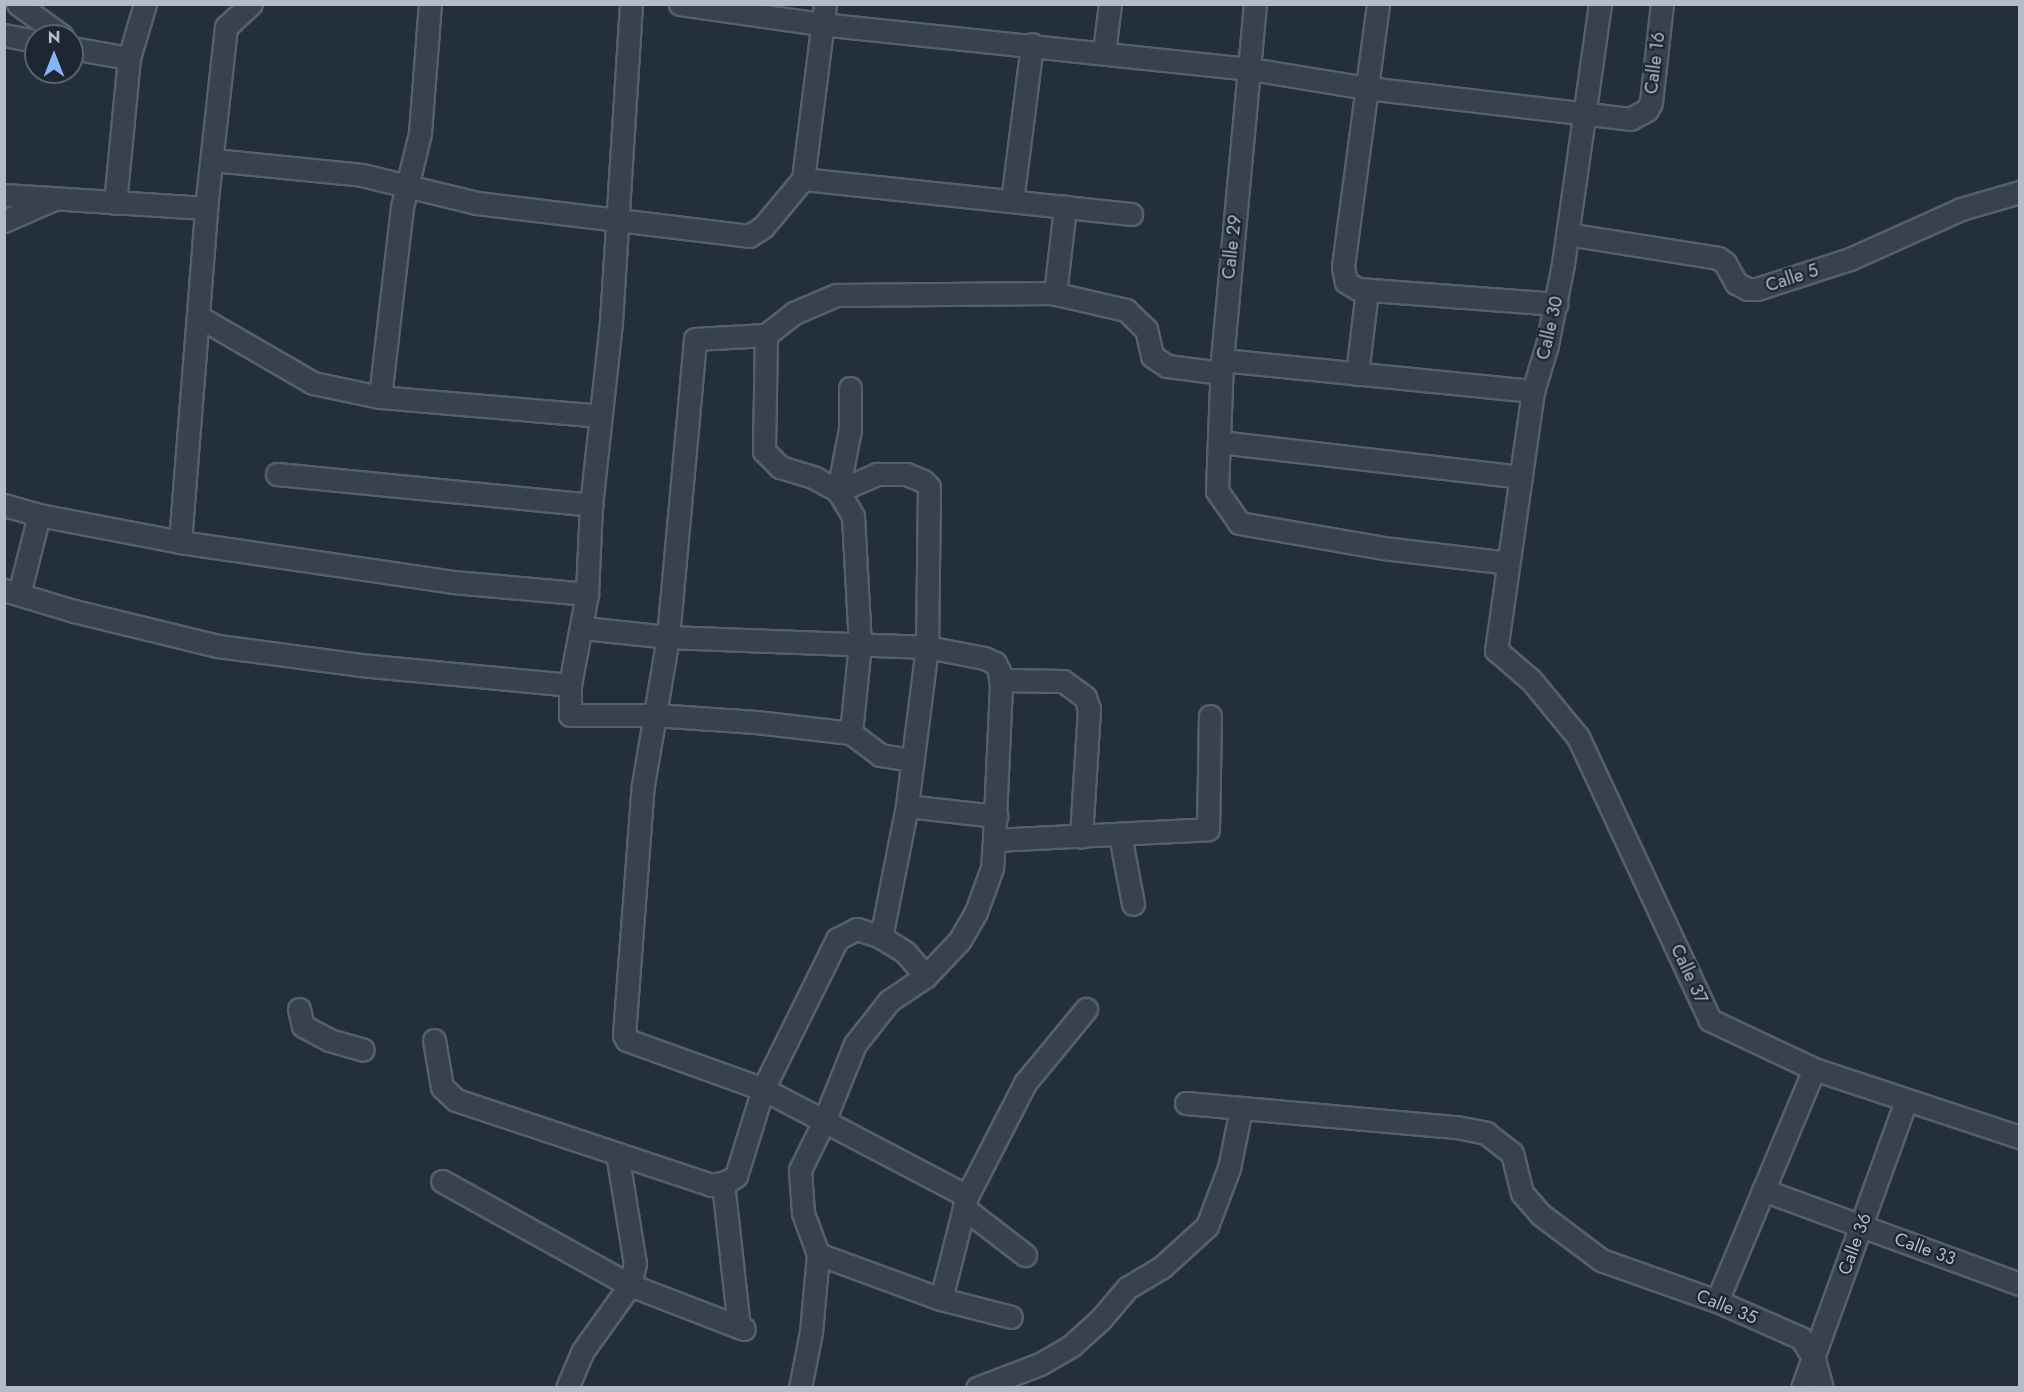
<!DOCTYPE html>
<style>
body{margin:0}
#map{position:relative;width:2024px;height:1392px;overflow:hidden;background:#242f3e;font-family:Jost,sans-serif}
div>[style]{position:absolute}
.roads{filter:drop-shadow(2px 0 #565f6c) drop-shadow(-2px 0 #565f6c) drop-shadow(0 2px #565f6c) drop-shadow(0 -2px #565f6c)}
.minor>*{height:21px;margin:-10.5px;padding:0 10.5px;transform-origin:10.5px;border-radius:10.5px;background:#38414e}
span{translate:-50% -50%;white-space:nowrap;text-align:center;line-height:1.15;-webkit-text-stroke:4.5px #1d2633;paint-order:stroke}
.street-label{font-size:18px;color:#b4bcc9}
.frame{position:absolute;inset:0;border:6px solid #b4bcc9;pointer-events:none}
.north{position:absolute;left:24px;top:24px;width:60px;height:60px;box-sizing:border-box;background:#1d2633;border:2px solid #59626f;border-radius:50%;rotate:0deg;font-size:16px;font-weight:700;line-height:24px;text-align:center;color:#b4bcc9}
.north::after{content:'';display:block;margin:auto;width:21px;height:27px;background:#8ab4f8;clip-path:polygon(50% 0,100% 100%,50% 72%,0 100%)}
</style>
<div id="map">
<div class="roads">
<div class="minor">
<div style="left:18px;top:4px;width:54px;rotate:36deg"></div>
<div style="left:631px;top:4px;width:319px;rotate:93.6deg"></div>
<div style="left:611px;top:322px;width:184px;rotate:96.2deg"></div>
<div style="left:591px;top:505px;width:89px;rotate:92.6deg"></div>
<div style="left:587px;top:594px;width:93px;rotate:100.6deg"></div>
<div style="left:570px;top:685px;width:30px;rotate:90deg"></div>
<div style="left:570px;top:715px;width:84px"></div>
<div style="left:654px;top:715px;width:102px;rotate:3.9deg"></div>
<div style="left:756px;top:722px;width:96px;rotate:6.6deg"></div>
<div style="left:851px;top:733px;width:36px;rotate:37deg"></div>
<div style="left:880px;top:755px;width:33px;rotate:9deg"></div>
<div style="left:680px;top:4px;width:142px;rotate:8.1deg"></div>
<div style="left:821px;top:24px;width:432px;rotate:6deg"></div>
<div style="left:1251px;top:69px;width:118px;rotate:9.3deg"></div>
<div style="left:1367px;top:88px;width:265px;rotate:6.7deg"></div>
<div style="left:1630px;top:119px;width:19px;rotate:-28deg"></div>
<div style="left:1647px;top:110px;width:9px;rotate:-63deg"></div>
<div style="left:1651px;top:102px;width:99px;rotate:-83.6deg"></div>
<div style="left:1255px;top:4px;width:358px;rotate:95.3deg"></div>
<div style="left:1222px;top:360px;width:131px;rotate:92.2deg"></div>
<div style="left:1217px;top:491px;width:39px;rotate:55deg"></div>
<div style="left:1239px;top:523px;width:146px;rotate:9.8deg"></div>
<div style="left:1383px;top:548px;width:126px;rotate:6.8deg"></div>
<div style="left:1378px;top:4px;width:265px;rotate:97.6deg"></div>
<div style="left:1343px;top:267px;width:15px;rotate:79deg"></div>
<div style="left:1346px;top:282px;width:14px;rotate:30deg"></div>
<div style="left:1358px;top:289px;width:199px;rotate:4.3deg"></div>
<div style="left:1600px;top:4px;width:263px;rotate:98.1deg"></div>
<div style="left:1563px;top:264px;width:83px;rotate:101.2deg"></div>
<div style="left:1547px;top:345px;width:48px;rotate:106.9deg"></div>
<div style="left:1533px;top:391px;width:262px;rotate:98.1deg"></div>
<div style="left:1496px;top:650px;width:46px;rotate:40.6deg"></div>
<div style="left:1531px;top:680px;width:74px;rotate:50.5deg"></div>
<div style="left:1578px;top:737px;width:312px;rotate:65deg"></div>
<div style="left:1710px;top:1020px;width:115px;rotate:25.2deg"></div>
<div style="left:1814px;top:1069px;width:217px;rotate:18.3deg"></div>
<div style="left:4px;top:35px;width:33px;rotate:11deg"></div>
<div style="left:72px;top:48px;width:58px;rotate:10deg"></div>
<div style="left:1104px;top:52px;width:48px;rotate:-82.9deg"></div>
<div style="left:213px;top:160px;width:150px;rotate:5.7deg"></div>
<div style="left:362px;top:175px;width:118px;rotate:13.7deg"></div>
<div style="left:477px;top:203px;width:274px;rotate:6.9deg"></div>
<div style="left:749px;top:236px;width:17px;rotate:-33deg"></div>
<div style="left:763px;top:227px;width:62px;rotate:-50.2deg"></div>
<div style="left:803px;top:179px;width:176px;rotate:-82.8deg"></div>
<div style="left:803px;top:179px;width:330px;rotate:6.1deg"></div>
<div style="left:4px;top:195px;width:202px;rotate:3.7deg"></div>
<div style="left:1012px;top:201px;width:158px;rotate:-82.7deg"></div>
<div style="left:115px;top:203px;width:146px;rotate:-84.5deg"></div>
<div style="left:129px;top:58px;width:56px;rotate:-73.5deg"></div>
<div style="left:4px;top:221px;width:55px;rotate:-23.7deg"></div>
<div style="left:1567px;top:234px;width:153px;rotate:9deg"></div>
<div style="left:1718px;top:258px;width:9px;rotate:36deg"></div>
<div style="left:1725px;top:263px;width:23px;rotate:61deg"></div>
<div style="left:1736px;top:283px;width:13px;rotate:27deg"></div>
<div style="left:1748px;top:289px;width:9px"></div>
<div style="left:1757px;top:289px;width:98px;rotate:-17.9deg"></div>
<div style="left:1850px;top:259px;width:122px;rotate:-24.2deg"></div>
<div style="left:1961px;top:209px;width:61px;rotate:-16.1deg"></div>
<div style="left:1055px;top:294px;width:88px;rotate:-83.4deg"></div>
<div style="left:199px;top:317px;width:132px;rotate:30.1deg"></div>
<div style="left:313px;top:383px;width:68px;rotate:11.8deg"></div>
<div style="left:380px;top:397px;width:221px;rotate:4.9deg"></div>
<div style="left:766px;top:335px;width:116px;rotate:91deg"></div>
<div style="left:764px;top:451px;width:23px;rotate:45deg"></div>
<div style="left:780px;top:467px;width:37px;rotate:17deg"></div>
<div style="left:815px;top:478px;width:26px;rotate:29deg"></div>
<div style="left:838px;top:491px;width:29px;rotate:59deg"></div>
<div style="left:853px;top:516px;width:128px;rotate:86.9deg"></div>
<div style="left:860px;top:644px;width:89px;rotate:95.8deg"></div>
<div style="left:1222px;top:360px;width:313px;rotate:5.7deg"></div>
<div style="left:1357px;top:374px;width:85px;rotate:-83.2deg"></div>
<div style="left:380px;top:397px;width:191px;rotate:-83.4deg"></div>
<div style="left:402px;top:207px;width:76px;rotate:-76.3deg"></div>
<div style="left:420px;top:133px;width:129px;rotate:-85.6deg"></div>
<div style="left:1219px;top:442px;width:304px;rotate:6.6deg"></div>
<div style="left:277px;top:474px;width:316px;rotate:5.6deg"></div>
<div style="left:838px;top:491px;width:43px;rotate:-23.6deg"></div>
<div style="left:877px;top:474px;width:29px"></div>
<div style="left:906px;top:474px;width:18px;rotate:22deg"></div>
<div style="left:923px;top:481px;width:8px;rotate:45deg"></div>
<div style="left:929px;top:487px;width:160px;rotate:90.7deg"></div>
<div style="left:927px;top:647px;width:160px;rotate:97.2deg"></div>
<div style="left:907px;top:806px;width:134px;rotate:101.2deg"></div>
<div style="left:838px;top:491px;width:63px;rotate:-79deg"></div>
<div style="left:850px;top:429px;width:41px;rotate:-90deg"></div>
<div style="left:4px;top:505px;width:36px;rotate:16deg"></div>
<div style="left:39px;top:515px;width:144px;rotate:10.8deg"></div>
<div style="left:180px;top:542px;width:276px;rotate:8.3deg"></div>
<div style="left:453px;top:582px;width:135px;rotate:5.1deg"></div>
<div style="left:180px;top:542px;width:335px;rotate:-85.5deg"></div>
<div style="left:206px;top:208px;width:182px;rotate:-83.7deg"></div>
<div style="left:226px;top:27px;width:34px;rotate:-43deg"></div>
<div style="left:4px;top:590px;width:73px;rotate:16.7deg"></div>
<div style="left:74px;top:611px;width:148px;rotate:13.7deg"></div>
<div style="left:218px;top:646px;width:143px;rotate:7.6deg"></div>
<div style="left:360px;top:665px;width:211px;rotate:5.4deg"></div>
<div style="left:19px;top:594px;width:81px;rotate:-75.8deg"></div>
<div style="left:583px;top:628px;width:85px;rotate:6deg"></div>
<div style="left:668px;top:637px;width:259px;rotate:2.2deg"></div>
<div style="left:927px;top:647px;width:58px;rotate:10.9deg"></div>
<div style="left:984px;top:658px;width:12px;rotate:24deg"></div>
<div style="left:995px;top:663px;width:9px;rotate:63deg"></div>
<div style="left:999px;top:671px;width:14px;rotate:82deg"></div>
<div style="left:1001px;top:685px;width:155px;rotate:92.6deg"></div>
<div style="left:994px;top:840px;width:28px;rotate:94deg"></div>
<div style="left:992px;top:868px;width:47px;rotate:110deg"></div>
<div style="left:976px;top:912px;width:32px;rotate:120deg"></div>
<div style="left:960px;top:940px;width:50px;rotate:133.4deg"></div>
<div style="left:926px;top:976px;width:45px;rotate:146deg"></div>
<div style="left:889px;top:1001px;width:55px;rotate:128.3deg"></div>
<div style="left:855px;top:1044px;width:83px;rotate:111.9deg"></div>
<div style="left:824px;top:1121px;width:55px;rotate:116.1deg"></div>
<div style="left:800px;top:1170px;width:43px;rotate:86deg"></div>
<div style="left:803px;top:1213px;width:44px;rotate:69.9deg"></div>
<div style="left:818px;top:1254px;width:78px;rotate:95.1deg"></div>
<div style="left:811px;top:1332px;width:57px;rotate:101.1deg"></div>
<div style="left:1000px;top:680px;width:63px;rotate:0.9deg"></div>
<div style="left:1063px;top:681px;width:27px;rotate:36deg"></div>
<div style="left:1085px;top:697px;width:13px;rotate:72deg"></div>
<div style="left:1089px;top:709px;width:128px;rotate:93.6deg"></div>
<div style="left:907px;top:806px;width:90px;rotate:6.4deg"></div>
<div style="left:1120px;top:835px;width:70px;rotate:79.3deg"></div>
<div style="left:994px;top:840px;width:214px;rotate:-2.9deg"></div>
<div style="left:1208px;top:829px;width:113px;rotate:-89deg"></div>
<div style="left:299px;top:1009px;width:17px;rotate:77deg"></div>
<div style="left:303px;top:1026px;width:30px;rotate:28deg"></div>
<div style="left:329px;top:1040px;width:35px;rotate:16deg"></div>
<div style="left:434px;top:1040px;width:48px;rotate:80.3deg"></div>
<div style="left:442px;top:1087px;width:19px;rotate:43deg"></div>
<div style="left:456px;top:1100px;width:269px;rotate:18.4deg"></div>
<div style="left:711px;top:1185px;width:15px;rotate:-11deg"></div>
<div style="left:726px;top:1182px;width:12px;rotate:-31deg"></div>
<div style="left:736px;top:1176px;width:91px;rotate:-72.8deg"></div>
<div style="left:763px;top:1089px;width:167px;rotate:-63.7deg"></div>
<div style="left:837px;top:939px;width:22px;rotate:-27deg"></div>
<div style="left:857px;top:929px;width:25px;rotate:18deg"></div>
<div style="left:881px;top:937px;width:28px;rotate:32deg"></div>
<div style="left:905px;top:952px;width:32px;rotate:49deg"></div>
<div style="left:1186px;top:1103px;width:271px;rotate:5.1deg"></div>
<div style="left:1456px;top:1127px;width:31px;rotate:11deg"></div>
<div style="left:1486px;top:1133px;width:33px;rotate:38deg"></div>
<div style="left:1512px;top:1153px;width:41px;rotate:76deg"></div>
<div style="left:1522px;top:1193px;width:28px;rotate:49deg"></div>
<div style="left:1540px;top:1214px;width:76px;rotate:37deg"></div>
<div style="left:1601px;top:1260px;width:123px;rotate:19.5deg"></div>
<div style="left:1717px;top:1301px;width:92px;rotate:23.8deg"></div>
<div style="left:1801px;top:1338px;width:25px;rotate:58deg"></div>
<div style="left:1814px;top:1359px;width:30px;rotate:75deg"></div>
<div style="left:442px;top:1181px;width:215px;rotate:29deg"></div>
<div style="left:630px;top:1285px;width:122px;rotate:21.1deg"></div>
<div style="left:723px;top:1183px;width:145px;rotate:83.7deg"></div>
<div style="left:1763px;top:1190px;width:274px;rotate:20.1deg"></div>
<div style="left:967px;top:1196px;width:230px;rotate:-152.3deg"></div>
<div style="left:763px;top:1089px;width:145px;rotate:-160.2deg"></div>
<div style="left:627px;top:1040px;width:6px;rotate:-121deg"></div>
<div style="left:624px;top:1035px;width:251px;rotate:-85.7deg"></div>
<div style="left:643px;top:785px;width:150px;rotate:-80.4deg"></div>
<div style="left:668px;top:637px;width:299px;rotate:-84.8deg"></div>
<div style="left:695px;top:339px;width:71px;rotate:-3.2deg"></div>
<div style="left:766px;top:335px;width:36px;rotate:-38deg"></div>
<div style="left:794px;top:313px;width:46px;rotate:-23.2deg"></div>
<div style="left:836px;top:295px;width:216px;rotate:-0.5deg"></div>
<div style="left:1052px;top:293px;width:76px;rotate:12.9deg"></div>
<div style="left:1126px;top:310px;width:28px;rotate:44deg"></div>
<div style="left:1146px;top:329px;width:28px;rotate:77deg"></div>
<div style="left:1152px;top:356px;width:18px;rotate:34deg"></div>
<div style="left:1167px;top:366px;width:54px;rotate:7.4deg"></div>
<div style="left:964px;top:1208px;width:77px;rotate:37.6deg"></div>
<div style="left:818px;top:1254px;width:131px;rotate:20.1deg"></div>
<div style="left:941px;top:1299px;width:106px;rotate:-75.8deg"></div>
<div style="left:967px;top:1196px;width:127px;rotate:-62.8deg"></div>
<div style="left:1025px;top:1083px;width:96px;rotate:-50.5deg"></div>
<div style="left:941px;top:1299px;width:72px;rotate:14.4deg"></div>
<div style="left:1717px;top:1301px;width:251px;rotate:-67.3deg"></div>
<div style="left:567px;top:1388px;width:39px;rotate:-67deg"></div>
<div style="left:582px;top:1352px;width:82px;rotate:-54.4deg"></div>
<div style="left:630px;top:1285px;width:22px;rotate:-77deg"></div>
<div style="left:635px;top:1264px;width:112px;rotate:-99.2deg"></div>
<div style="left:977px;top:1388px;width:67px;rotate:-20.9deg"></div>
<div style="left:1040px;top:1364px;width:36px;rotate:-30deg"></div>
<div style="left:1071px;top:1346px;width:39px;rotate:-42deg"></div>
<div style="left:1100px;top:1320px;width:42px;rotate:-49.8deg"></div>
<div style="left:1127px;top:1288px;width:41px;rotate:-31deg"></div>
<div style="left:1162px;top:1267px;width:61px;rotate:-42.3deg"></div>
<div style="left:1207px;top:1226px;width:62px;rotate:-69.2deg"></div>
<div style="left:1229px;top:1168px;width:60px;rotate:-78.5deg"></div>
<div style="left:1802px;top:1388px;width:306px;rotate:-70.1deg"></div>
</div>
</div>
<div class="street-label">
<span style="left:1655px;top:63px;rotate:-83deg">Calle 16</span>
<span style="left:1232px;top:247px;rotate:-84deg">Calle 29</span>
<span style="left:1792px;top:278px;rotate:-18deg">Calle 5</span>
<span style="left:1550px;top:328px;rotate:-77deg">Calle 30</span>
<span style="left:1689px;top:974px;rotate:65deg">Calle 37</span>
<span style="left:1855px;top:1244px;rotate:-70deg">Calle 36</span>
<span style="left:1925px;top:1249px;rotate:20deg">Calle 33</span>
<span style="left:1727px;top:1307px;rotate:22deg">Calle 35</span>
</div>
<div class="frame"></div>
<div class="north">N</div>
</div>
